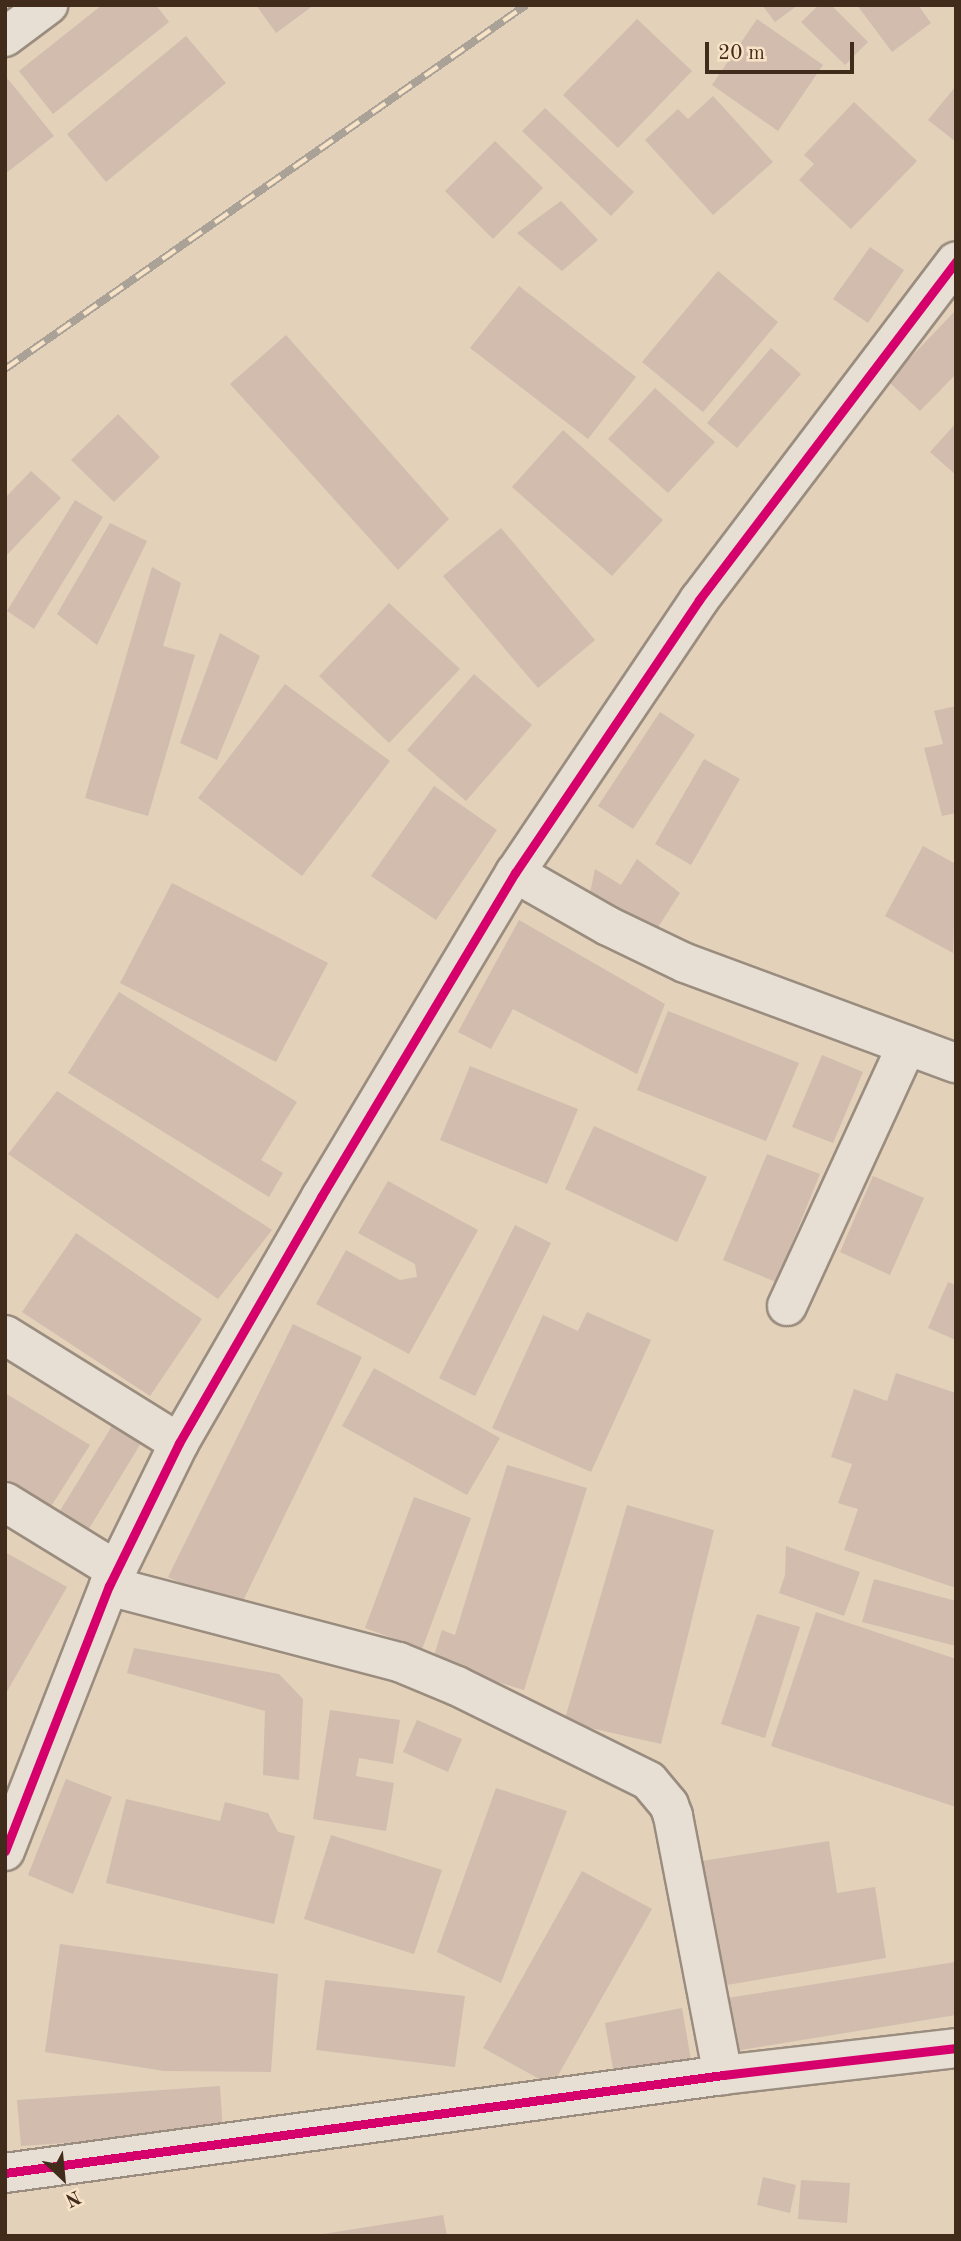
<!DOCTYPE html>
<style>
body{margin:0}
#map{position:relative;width:961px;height:2241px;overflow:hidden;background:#e3d1ba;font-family:"Old Standard TT",serif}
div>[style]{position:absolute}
.building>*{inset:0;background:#d1bcae}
.roads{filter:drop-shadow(2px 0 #9a8d7f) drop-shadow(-2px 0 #9a8d7f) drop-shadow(0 2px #9a8d7f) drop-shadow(0 -2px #9a8d7f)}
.street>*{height:38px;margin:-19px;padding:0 19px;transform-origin:19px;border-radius:19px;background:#e7dfd3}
.secondary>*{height:38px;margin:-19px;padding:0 19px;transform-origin:19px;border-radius:19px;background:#e7dfd3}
.rail>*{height:8px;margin-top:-4px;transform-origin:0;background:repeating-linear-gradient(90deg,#f8e3c7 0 16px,#aaa197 0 32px);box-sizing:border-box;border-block:2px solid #aaa197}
.cycleway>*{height:9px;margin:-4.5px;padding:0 4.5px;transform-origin:4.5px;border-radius:4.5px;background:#d6006c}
span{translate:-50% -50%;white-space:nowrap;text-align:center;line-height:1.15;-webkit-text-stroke:6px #f8e3c7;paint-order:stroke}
.frame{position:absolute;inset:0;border:7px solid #412b1b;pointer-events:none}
.north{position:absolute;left:28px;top:2143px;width:70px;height:70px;-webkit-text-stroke:5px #f8e3c7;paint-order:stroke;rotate:154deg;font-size:19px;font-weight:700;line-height:28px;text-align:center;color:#412b1b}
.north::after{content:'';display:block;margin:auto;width:24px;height:32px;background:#412b1b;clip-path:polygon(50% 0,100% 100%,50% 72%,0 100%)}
.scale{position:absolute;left:705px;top:42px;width:149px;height:32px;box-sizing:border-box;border:4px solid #412b1b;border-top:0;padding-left:9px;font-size:21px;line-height:24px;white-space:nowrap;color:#412b1b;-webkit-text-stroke:5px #f8e3c7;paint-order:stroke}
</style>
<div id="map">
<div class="building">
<div style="clip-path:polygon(102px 5px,156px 5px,169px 22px,53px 114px,19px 71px)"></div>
<div style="clip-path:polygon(256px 5px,314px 5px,276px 33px)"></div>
<div style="clip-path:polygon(762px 5px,798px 5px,775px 22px)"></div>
<div style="clip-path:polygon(819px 5px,831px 5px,868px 42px,845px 65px,801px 22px)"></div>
<div style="clip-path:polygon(857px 5px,918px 5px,931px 23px,892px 52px)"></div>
<div style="clip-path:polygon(637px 19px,692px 71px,618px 148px,563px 95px)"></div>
<div style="clip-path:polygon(757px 19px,823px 65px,778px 131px,712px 85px)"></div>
<div style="clip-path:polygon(186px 36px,226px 83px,106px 182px,67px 134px)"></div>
<div style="clip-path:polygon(8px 79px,54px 136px,5px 174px,5px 81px)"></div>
<div style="clip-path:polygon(956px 86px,956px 142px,928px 120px)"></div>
<div style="clip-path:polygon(713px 96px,773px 162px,713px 215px,645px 140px,678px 109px,688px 119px)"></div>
<div style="clip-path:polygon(854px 102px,917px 161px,851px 229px,799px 180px,814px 164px,804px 155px)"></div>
<div style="clip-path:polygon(545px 108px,634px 192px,611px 216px,522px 131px)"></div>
<div style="clip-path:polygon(495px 141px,543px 188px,493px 239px,445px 191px)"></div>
<div style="clip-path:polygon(561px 201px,598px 240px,562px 271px,517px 233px)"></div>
<div style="clip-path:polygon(870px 247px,904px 270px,868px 323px,833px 299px)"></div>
<div style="clip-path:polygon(718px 271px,778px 322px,703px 412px,642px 362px)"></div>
<div style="clip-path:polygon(519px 286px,636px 377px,588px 439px,470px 348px)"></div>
<div style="clip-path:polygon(956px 310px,956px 374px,920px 411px,888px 381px)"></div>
<div style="clip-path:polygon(286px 335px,449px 519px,398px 570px,230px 384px)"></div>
<div style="clip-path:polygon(771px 348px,801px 374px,737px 448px,707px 423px)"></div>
<div style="clip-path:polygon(655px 388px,715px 442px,668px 493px,608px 439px)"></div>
<div style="clip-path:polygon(118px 414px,160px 457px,114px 502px,71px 460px)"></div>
<div style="clip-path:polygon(956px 423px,956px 475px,930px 452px)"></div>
<div style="clip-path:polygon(563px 430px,663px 520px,612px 576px,512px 487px)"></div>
<div style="clip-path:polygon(31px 471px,61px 498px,5px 557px,5px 498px)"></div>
<div style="clip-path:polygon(75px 500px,103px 517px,34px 629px,7px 611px)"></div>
<div style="clip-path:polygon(110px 523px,147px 541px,97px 645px,57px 614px)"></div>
<div style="clip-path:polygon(501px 528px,595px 640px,538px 688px,443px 576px)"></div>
<div style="clip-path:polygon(152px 567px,181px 583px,163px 646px,195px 655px,148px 816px,85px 798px)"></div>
<div style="clip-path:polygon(389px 603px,460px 669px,389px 743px,319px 676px)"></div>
<div style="clip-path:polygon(220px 633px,260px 656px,217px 760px,180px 743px)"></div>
<div style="clip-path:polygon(474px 674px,532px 725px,466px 801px,407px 750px)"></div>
<div style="clip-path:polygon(285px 684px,390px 761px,302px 876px,198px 798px)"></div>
<div style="clip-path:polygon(956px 706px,956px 813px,942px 816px,924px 748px,943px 744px,934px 711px)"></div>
<div style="clip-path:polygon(660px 712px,695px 735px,633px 829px,598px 806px)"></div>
<div style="clip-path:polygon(704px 759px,740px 779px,691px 865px,655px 844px)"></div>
<div style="clip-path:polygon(434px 786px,497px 830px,436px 920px,371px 876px)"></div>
<div style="clip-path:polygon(923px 846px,956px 864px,953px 953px,885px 916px)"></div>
<div style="clip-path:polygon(637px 859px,680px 893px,653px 935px,590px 893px,595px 869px,621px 885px)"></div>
<div style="clip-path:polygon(172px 883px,328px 963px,276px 1062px,120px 983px)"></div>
<div style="clip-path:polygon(519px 920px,665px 1004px,637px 1074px,513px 1009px,491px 1049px,458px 1032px)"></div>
<div style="clip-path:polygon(119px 992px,297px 1102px,261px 1160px,283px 1173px,269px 1197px,68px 1073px)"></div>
<div style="clip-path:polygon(668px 1011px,799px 1063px,766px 1141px,637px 1090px)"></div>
<div style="clip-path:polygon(822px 1055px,863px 1072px,833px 1143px,792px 1127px)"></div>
<div style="clip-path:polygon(470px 1066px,578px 1109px,547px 1184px,440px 1140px)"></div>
<div style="clip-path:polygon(57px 1091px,272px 1230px,218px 1299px,8px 1154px)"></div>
<div style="clip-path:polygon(594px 1126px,707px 1177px,677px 1242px,565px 1189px)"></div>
<div style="clip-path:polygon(767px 1154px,820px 1174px,776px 1282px,723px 1260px)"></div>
<div style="clip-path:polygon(873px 1176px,924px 1198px,890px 1275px,840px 1252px)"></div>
<div style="clip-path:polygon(388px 1181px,478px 1230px,409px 1354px,316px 1304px,346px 1250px,400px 1280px,417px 1277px,415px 1264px,358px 1233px)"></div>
<div style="clip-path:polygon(515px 1225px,551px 1243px,475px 1396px,439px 1378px)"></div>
<div style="clip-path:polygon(76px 1233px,202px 1319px,150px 1396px,22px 1312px)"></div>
<div style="clip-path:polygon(948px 1282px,956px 1285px,956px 1340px,928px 1328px)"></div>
<div style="clip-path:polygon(587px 1312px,651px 1340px,591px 1472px,492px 1428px,543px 1315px,578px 1331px)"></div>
<div style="clip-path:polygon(293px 1324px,362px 1357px,238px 1611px,168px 1577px)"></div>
<div style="clip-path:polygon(374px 1368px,500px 1438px,467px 1495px,342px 1426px)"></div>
<div style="clip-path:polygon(896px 1373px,956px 1393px,956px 1588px,844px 1550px,858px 1509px,838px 1503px,852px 1464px,831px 1457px,854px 1389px,887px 1401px)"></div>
<div style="clip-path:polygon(5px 1393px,90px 1445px,50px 1508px,5px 1480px)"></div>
<div style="clip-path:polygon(112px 1426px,141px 1443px,87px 1532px,58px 1514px)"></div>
<div style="clip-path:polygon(507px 1465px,587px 1488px,524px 1690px,432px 1662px,442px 1630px,455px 1635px)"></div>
<div style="clip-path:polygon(414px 1497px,471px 1518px,422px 1649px,365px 1628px)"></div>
<div style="clip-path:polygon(627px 1505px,714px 1530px,661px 1744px,564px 1722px)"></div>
<div style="clip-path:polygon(786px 1546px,860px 1572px,844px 1616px,779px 1593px,785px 1575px)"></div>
<div style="clip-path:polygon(5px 1552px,67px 1587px,5px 1695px)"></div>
<div style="clip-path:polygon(874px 1579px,956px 1601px,956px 1646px,862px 1622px)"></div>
<div style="clip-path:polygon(816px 1612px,956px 1659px,956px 1807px,771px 1746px)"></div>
<div style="clip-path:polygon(757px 1614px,800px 1627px,765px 1738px,721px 1724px)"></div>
<div style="clip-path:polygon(134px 1648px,279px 1674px,303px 1699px,299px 1780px,263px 1775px,265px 1711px,127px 1673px)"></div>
<div style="clip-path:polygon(330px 1710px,400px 1720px,393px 1764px,359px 1758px,356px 1776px,394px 1783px,386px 1831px,313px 1819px)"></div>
<div style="clip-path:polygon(417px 1720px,462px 1739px,448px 1772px,403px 1752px)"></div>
<div style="clip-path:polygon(66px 1779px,112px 1797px,73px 1894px,28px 1875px)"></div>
<div style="clip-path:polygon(496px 1788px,567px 1811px,501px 1983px,437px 1952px)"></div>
<div style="clip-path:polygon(126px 1799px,220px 1821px,225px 1802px,268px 1813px,278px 1832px,295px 1836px,274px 1924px,106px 1883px)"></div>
<div style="clip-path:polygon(331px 1835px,442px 1870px,414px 1954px,304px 1919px)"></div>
<div style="clip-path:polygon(829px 1841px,837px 1893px,875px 1887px,886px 1958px,715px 1987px,695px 1862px)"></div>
<div style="clip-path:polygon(582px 1871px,652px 1909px,552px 2086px,483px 2048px)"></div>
<div style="clip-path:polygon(60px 1944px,278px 1974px,271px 2072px,164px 2071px,45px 2052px)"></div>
<div style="clip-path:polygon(955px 1962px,956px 2015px,710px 2055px,702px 2002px)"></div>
<div style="clip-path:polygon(325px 1980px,465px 1996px,455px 2067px,316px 2050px)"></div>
<div style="clip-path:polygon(682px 2008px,691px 2060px,614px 2074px,605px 2023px)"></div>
<div style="clip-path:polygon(220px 2086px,223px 2132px,21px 2146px,17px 2100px)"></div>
<div style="clip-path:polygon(763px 2177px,796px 2185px,790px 2213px,757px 2205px)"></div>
<div style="clip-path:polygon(801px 2180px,850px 2183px,847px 2223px,798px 2219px)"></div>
<div style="clip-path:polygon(443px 2215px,447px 2236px,323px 2236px,323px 2234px)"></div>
</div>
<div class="roads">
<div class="street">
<div style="left:5px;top:37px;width:54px;rotate:-36.7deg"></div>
<div style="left:515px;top:873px;width:107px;rotate:29.7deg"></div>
<div style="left:608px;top:926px;width:85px;rotate:25.7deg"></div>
<div style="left:685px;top:963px;width:289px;rotate:20.3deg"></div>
<div style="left:787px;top:1306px;width:287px;rotate:-65.3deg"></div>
<div style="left:5px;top:1335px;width:205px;rotate:31.8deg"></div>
<div style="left:5px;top:1502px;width:132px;rotate:31.6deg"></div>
<div style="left:109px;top:1586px;width:300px;rotate:14.7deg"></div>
<div style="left:399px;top:1662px;width:63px;rotate:22.5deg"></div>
<div style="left:457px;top:1686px;width:214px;rotate:26.3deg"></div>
<div style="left:649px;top:1781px;width:31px;rotate:50deg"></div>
<div style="left:669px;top:1805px;width:12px;rotate:70deg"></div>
<div style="left:673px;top:1816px;width:264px;rotate:79.1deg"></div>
<div style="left:5px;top:1851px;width:285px;rotate:-68.6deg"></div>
<div style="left:109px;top:1586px;width:159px;rotate:-63.9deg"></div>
<div style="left:179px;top:1443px;width:284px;rotate:-60deg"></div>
<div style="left:321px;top:1197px;width:378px;rotate:-59.1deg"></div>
<div style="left:515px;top:873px;width:329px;rotate:-56deg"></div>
<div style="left:699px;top:600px;width:425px;rotate:-52.8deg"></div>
</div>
<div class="secondary">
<div style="left:5px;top:2173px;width:725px;rotate:-7.77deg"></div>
<div style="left:723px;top:2075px;width:235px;rotate:-6.6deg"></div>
</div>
</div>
<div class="rail">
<div style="left:5px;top:369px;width:636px;rotate:-34.94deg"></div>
</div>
<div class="cycleway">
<div style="left:5px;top:1851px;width:285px;rotate:-68.6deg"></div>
<div style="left:109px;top:1586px;width:159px;rotate:-63.9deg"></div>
<div style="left:179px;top:1443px;width:284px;rotate:-60deg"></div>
<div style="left:321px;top:1197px;width:378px;rotate:-59.1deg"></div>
<div style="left:515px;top:873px;width:329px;rotate:-56deg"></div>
<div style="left:699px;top:600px;width:425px;rotate:-52.8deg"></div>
<div style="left:5px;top:2173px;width:725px;rotate:-7.77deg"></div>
<div style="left:723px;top:2075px;width:235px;rotate:-6.6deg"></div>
</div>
<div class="frame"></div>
<div class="north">N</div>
<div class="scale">20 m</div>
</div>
